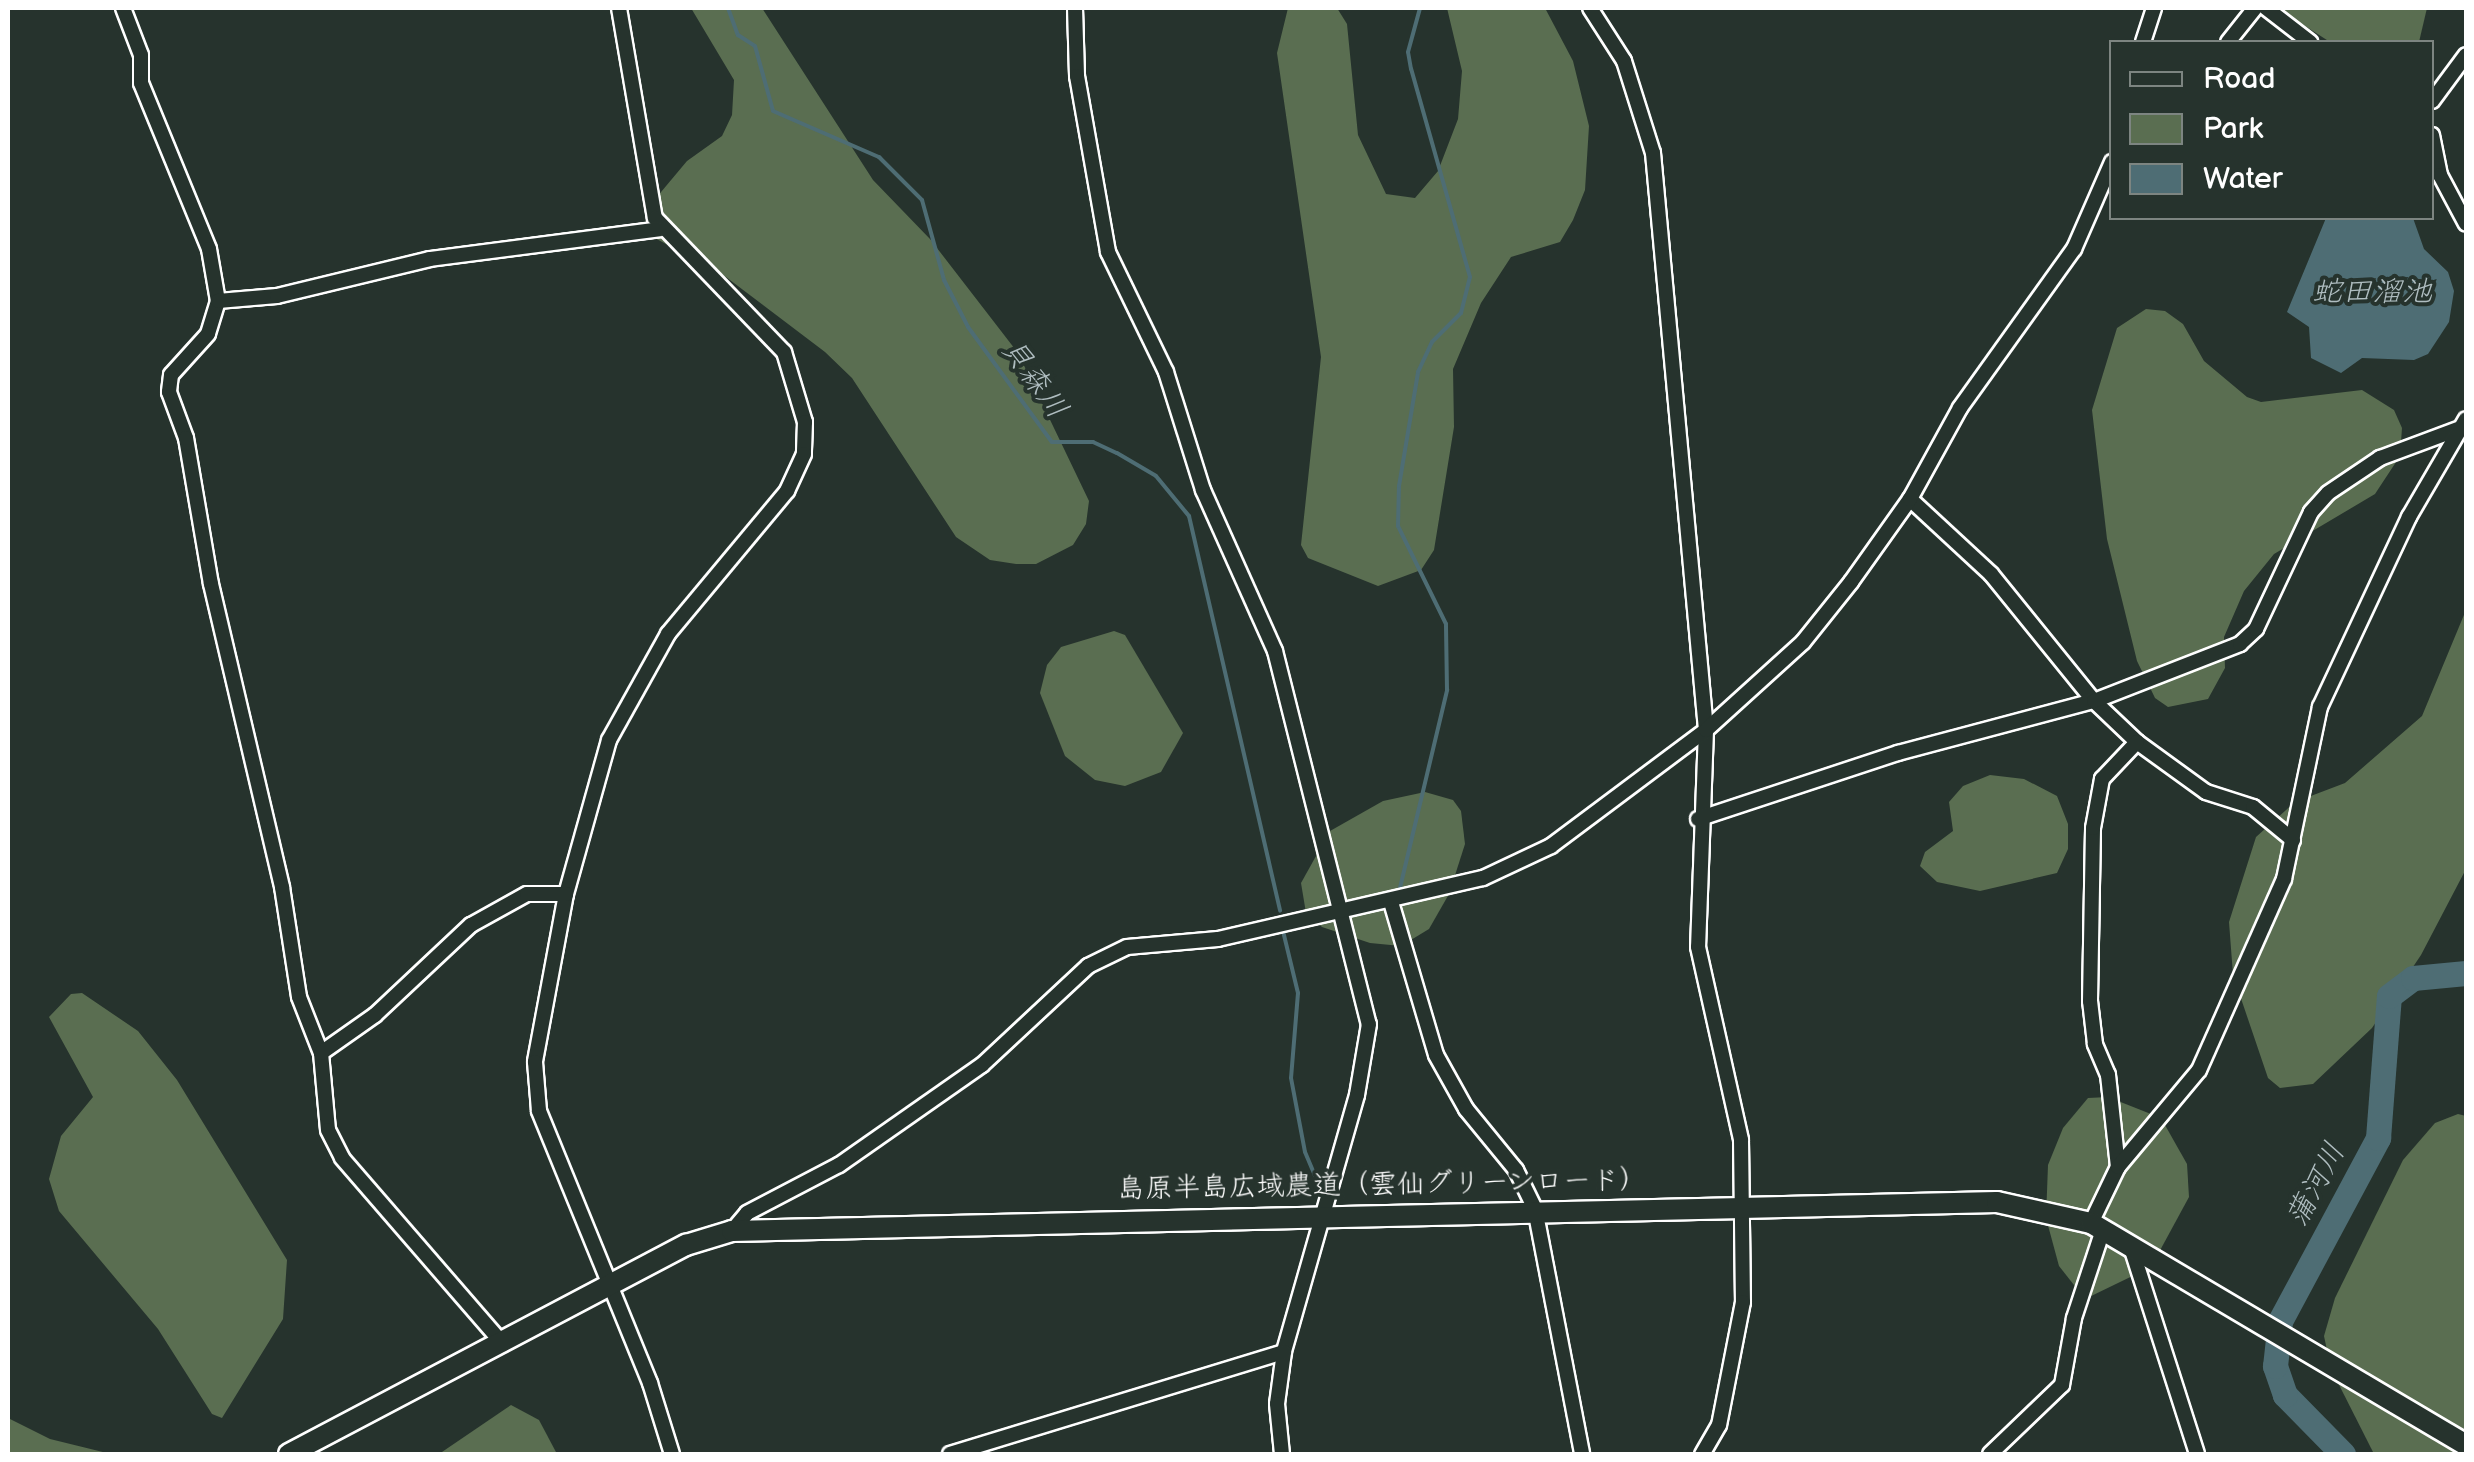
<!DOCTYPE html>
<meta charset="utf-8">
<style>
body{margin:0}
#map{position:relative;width:2474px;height:1462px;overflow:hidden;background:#26332d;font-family:"Balsamiq Sans","Klee One",sans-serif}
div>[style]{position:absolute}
.green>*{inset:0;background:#5a6e51}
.water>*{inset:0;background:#4e6d74}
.stream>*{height:4px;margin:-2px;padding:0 2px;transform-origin:2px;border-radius:2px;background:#4e6d74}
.river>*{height:25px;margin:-12.5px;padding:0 12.5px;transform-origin:12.5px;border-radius:12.5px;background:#4e6d74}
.roads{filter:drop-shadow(2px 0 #fff) drop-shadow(-2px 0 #fff) drop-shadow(0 2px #fff) drop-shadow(0 -2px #fff)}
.street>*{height:14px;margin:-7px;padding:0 7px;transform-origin:7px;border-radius:7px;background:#26332d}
.secondary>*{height:20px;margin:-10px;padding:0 10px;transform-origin:10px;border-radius:10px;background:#26332d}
span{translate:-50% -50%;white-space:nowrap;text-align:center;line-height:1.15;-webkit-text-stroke:8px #26332d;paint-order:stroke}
.street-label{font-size:28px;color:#fff}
.water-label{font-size:30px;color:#afbdc0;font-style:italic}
.frame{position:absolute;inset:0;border:10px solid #fff;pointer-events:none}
.legend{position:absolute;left:2109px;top:40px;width:325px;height:180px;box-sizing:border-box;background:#26332d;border:2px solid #7d8581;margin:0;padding:12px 18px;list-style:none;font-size:30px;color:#fff}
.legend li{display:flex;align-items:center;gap:20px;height:50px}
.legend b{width:50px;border:2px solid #7d8581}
</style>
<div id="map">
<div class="green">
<div style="clip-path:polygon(691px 8px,762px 8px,873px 180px,930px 239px,1018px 353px,1089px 501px,1086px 524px,1073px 545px,1036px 564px,1016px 564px,990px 560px,956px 537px,852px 378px,825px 352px,722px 274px,651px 236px,656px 198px,687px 161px,722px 136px,732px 115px,734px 80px)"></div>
<div style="clip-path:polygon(1288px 8px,1337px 8px,1347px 24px,1358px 135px,1386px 194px,1415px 198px,1438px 171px,1458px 119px,1462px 71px,1447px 8px,1545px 8px,1573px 61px,1589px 126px,1585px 190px,1573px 220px,1560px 242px,1511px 257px,1481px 303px,1453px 369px,1454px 427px,1434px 550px,1421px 570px,1378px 586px,1308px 558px,1301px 545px,1321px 357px,1277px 53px)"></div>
<div style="clip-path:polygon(2277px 8px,2427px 8px,2419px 42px,2330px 42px)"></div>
<div style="clip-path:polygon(2146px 309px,2165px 311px,2183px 324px,2204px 361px,2247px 397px,2261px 402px,2362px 390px,2394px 410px,2402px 428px,2400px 456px,2375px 494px,2274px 554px,2244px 591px,2224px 637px,2225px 668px,2208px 699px,2168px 707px,2155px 698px,2137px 661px,2107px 539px,2092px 410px,2117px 328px)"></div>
<div style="clip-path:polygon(2466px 610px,2466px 869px,2421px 955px,2372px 1028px,2313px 1084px,2280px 1088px,2268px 1078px,2233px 975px,2229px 922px,2256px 837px,2295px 802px,2345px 783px,2422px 716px)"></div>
<div style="clip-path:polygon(1114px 631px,1125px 635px,1183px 733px,1161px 772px,1125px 786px,1095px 780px,1065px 756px,1040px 693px,1047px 665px,1061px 647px)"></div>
<div style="clip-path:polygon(1990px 775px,2024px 779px,2057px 796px,2068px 824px,2068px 849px,2057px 873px,1980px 891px,1937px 882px,1920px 866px,1925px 852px,1953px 831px,1949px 802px,1963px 786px)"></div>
<div style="clip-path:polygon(1425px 792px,1453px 800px,1461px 811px,1465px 844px,1449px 894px,1429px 929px,1401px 946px,1370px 943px,1322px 927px,1306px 913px,1301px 883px,1330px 831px,1383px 801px)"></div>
<div style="clip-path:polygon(82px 993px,138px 1031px,177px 1080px,287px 1260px,283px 1319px,222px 1418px,212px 1414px,158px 1329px,59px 1211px,49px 1179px,61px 1136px,93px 1097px,49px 1017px,71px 994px)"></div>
<div style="clip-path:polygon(2108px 1097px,2161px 1118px,2187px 1164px,2189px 1197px,2151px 1267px,2085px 1299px,2059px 1266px,2046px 1218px,2048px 1165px,2063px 1128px,2088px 1098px)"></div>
<div style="clip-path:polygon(2458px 1114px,2466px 1116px,2466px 1454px,2374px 1454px,2331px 1369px,2324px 1336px,2335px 1298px,2403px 1160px,2435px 1123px)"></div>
<div style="clip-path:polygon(511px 1405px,539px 1420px,557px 1454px,439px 1454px)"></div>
<div style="clip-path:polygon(8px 1418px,50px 1439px,111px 1454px,8px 1454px)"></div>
</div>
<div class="water">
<div style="clip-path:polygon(2326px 218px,2413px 218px,2424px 249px,2448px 272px,2454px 291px,2449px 322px,2428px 354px,2414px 360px,2362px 358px,2341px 373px,2311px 358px,2309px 327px,2287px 312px)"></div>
</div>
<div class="stream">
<div style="left:728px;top:8px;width:29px;rotate:70deg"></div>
<div style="left:738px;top:35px;width:20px;rotate:33deg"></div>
<div style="left:755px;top:46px;width:67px;rotate:74.5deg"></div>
<div style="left:773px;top:111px;width:116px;rotate:23.5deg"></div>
<div style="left:879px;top:157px;width:61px;rotate:45deg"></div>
<div style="left:922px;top:200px;width:83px;rotate:74.6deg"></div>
<div style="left:944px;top:280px;width:53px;rotate:62.9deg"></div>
<div style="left:968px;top:327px;width:142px;rotate:53.9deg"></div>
<div style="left:1052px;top:442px;width:41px"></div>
<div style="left:1093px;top:442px;width:26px;rotate:25deg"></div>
<div style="left:1117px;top:453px;width:45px;rotate:30.5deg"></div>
<div style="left:1156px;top:476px;width:52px;rotate:50.5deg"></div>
<div style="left:1189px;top:516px;width:405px;rotate:77deg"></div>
<div style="left:1399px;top:892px;width:208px;rotate:-76.6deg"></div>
<div style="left:1447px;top:690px;width:66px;rotate:-90.9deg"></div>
<div style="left:1446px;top:624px;width:109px;rotate:-116.1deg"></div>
<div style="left:1398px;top:526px;width:40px;rotate:-88.6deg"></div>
<div style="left:1399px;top:486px;width:116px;rotate:-80.5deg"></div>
<div style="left:1418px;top:372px;width:33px;rotate:-65deg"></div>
<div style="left:1432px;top:342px;width:41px;rotate:-45deg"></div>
<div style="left:1461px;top:313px;width:37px;rotate:-76deg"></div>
<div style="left:1470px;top:277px;width:216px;rotate:-105.8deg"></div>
<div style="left:1411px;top:69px;width:17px;rotate:-100deg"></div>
<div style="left:1408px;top:52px;width:46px;rotate:-74.7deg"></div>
<div style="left:1283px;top:931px;width:64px;rotate:76.4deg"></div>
<div style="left:1298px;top:993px;width:85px;rotate:94.7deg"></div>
<div style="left:1291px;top:1078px;width:75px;rotate:79.3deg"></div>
<div style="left:1305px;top:1152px;width:41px;rotate:67.2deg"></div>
</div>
<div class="river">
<div style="left:2343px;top:1454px;width:83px;rotate:-134.5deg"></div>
<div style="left:2285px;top:1395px;width:31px;rotate:-109deg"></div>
<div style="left:2275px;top:1366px;width:45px;rotate:-83.7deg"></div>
<div style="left:2280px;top:1321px;width:208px;rotate:-61.8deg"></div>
<div style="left:2378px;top:1138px;width:142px;rotate:-85.6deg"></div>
<div style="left:2389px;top:996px;width:30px;rotate:-37deg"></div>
<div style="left:2413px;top:978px;width:53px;rotate:-5.4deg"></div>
</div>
<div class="roads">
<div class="street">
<div style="left:123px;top:8px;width:50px;rotate:69deg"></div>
<div style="left:141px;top:55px;width:28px;rotate:90deg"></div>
<div style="left:141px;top:83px;width:179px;rotate:67.7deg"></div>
<div style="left:209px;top:249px;width:53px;rotate:80.2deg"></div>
<div style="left:218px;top:301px;width:34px;rotate:107deg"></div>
<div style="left:208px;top:334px;width:55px;rotate:132.1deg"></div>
<div style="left:171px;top:375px;width:17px;rotate:97deg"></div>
<div style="left:169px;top:392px;width:49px;rotate:69.7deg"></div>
<div style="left:186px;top:438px;width:148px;rotate:80.3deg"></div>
<div style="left:211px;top:584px;width:311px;rotate:76.8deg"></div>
<div style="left:282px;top:887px;width:111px;rotate:81.2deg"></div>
<div style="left:299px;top:997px;width:60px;rotate:68.6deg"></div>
<div style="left:321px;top:1053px;width:77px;rotate:84.8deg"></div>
<div style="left:328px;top:1130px;width:31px;rotate:63deg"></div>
<div style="left:342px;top:1158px;width:246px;rotate:49.1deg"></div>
<div style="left:619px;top:8px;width:213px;rotate:80.3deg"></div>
<div style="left:655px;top:218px;width:186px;rotate:46.1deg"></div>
<div style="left:784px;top:352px;width:73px;rotate:73.3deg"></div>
<div style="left:805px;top:422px;width:32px;rotate:92deg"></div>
<div style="left:804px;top:454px;width:41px;rotate:114.7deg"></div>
<div style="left:787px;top:491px;width:186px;rotate:129.8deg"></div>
<div style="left:668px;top:634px;width:121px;rotate:119.1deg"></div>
<div style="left:609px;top:740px;width:160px;rotate:105.6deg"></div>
<div style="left:566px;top:894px;width:171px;rotate:100.5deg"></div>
<div style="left:535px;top:1062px;width:49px;rotate:85.3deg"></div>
<div style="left:539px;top:1111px;width:294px;rotate:67.8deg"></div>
<div style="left:650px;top:1383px;width:74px;rotate:72.8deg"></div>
<div style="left:1075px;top:8px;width:68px;rotate:88.3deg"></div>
<div style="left:1077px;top:76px;width:179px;rotate:80deg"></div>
<div style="left:1108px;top:252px;width:133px;rotate:64.2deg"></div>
<div style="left:1166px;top:372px;width:124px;rotate:72.6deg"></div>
<div style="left:1203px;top:490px;width:176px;rotate:65.9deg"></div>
<div style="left:1275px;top:651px;width:385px;rotate:75.9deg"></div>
<div style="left:1369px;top:1024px;width:72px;rotate:99.6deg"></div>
<div style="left:1357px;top:1095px;width:267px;rotate:105.9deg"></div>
<div style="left:1284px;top:1352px;width:52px;rotate:97.7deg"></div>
<div style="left:1277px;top:1404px;width:50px;rotate:84.3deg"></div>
<div style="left:1590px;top:8px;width:63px;rotate:57.3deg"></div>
<div style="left:1624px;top:61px;width:96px;rotate:72.5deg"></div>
<div style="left:1653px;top:153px;width:579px;rotate:84.75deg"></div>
<div style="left:1706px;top:730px;width:217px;rotate:92.1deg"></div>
<div style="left:1698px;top:947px;width:198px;rotate:77.4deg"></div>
<div style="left:1741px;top:1140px;width:162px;rotate:89.3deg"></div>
<div style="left:1743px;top:1302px;width:125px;rotate:101deg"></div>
<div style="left:1719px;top:1425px;width:34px;rotate:120deg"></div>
<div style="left:2266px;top:8px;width:56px;rotate:37.7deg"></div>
<div style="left:2143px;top:42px;width:36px;rotate:-72deg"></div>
<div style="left:2228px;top:42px;width:43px;rotate:-51.5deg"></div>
<div style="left:2432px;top:101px;width:57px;rotate:-53.5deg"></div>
<div style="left:2432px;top:135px;width:41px;rotate:78.7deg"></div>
<div style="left:2440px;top:175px;width:55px;rotate:62deg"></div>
<div style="left:218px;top:301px;width:59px;rotate:-4.8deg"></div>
<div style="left:277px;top:296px;width:157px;rotate:-13.6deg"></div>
<div style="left:430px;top:259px;width:232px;rotate:-7.4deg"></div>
<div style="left:1910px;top:499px;width:110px;rotate:42.8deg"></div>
<div style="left:1991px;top:574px;width:164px;rotate:51deg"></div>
<div style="left:2094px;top:701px;width:59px;rotate:43.6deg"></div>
<div style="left:2137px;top:742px;width:85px;rotate:35.9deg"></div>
<div style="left:2206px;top:792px;width:49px;rotate:17.7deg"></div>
<div style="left:2253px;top:807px;width:52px;rotate:39.5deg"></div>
<div style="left:1698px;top:819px;width:211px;rotate:-18.3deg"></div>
<div style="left:1898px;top:753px;width:203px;rotate:-14.9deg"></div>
<div style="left:2094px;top:701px;width:157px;rotate:-21.3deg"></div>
<div style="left:2240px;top:644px;width:22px;rotate:-43deg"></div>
<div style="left:2256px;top:629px;width:129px;rotate:-64.8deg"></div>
<div style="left:2311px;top:512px;width:25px;rotate:-48deg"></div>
<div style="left:2328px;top:493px;width:63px;rotate:-33.9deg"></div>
<div style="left:2380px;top:458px;width:83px;rotate:-20.4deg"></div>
<div style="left:1391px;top:902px;width:159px;rotate:73.6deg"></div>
<div style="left:1436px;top:1055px;width:62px;rotate:60.9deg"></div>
<div style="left:1466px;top:1109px;width:79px;rotate:50.7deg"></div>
<div style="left:1516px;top:1170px;width:43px;rotate:64deg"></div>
<div style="left:1535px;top:1209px;width:249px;rotate:79.1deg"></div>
<div style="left:321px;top:1053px;width:66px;rotate:-35.1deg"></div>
<div style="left:375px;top:1015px;width:132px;rotate:-43.2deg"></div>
<div style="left:471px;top:925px;width:64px;rotate:-29deg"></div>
<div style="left:527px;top:894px;width:39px"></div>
<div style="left:2118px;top:1167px;width:93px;rotate:-96.2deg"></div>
<div style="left:2108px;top:1075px;width:34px;rotate:-113deg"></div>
<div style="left:2095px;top:1044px;width:43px;rotate:-96.6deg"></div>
<div style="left:2090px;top:1001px;width:173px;rotate:-89deg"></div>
<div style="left:2093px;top:828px;width:50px;rotate:-79.6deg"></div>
<div style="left:2102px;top:779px;width:51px;rotate:-46.6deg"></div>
<div style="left:2091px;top:1223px;width:62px;rotate:-64.3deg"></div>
<div style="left:2118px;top:1167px;width:126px;rotate:-50.1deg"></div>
<div style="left:2199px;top:1070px;width:209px;rotate:-66deg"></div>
<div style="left:2284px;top:879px;width:176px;rotate:-78.2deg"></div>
<div style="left:2320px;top:707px;width:210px;rotate:-64.9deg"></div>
<div style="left:2409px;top:517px;width:113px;rotate:-59.8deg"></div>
<div style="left:732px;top:1231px;width:23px;rotate:-50deg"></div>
<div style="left:747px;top:1213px;width:104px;rotate:-27.6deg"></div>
<div style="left:839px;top:1165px;width:174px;rotate:-35deg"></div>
<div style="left:982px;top:1065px;width:145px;rotate:-43deg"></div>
<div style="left:1088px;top:966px;width:43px;rotate:-26deg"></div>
<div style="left:1127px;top:947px;width:91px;rotate:-5deg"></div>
<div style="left:1218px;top:939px;width:272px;rotate:-13deg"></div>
<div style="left:1483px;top:878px;width:75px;rotate:-25.2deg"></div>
<div style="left:1551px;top:846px;width:194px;rotate:-36.8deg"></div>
<div style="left:1706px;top:730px;width:131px;rotate:-42.2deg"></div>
<div style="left:1803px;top:642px;width:77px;rotate:-51.3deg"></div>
<div style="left:1851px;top:582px;width:102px;rotate:-54.6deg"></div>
<div style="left:1910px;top:499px;width:104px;rotate:-61.2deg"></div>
<div style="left:1960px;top:408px;width:196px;rotate:-54.4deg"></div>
<div style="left:2074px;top:249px;width:95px;rotate:-66.4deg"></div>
<div style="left:2131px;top:1247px;width:217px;rotate:72.3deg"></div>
<div style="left:950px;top:1454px;width:349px;rotate:-17deg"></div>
<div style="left:1990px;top:1454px;width:100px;rotate:-43.8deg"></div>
<div style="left:2062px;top:1385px;width:68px;rotate:-79.8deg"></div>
<div style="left:2074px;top:1318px;width:93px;rotate:-71.8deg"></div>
</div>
<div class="secondary">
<div style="left:289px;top:1454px;width:449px;rotate:-27.8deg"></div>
<div style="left:686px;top:1245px;width:48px;rotate:-16.9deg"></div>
<div style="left:732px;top:1231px;width:1265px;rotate:-1.31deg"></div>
<div style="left:1997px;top:1202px;width:96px;rotate:12.6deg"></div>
<div style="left:2091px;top:1223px;width:436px;rotate:30.6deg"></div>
</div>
</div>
<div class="street-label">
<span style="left:1382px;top:1185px;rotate:-1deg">島原半島広域農道（雲仙グリーンロード）</span>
</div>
<div class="water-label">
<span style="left:2372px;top:292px">蛇田溜池</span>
<span style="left:1034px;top:379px;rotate:54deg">貝森川</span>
<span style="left:2316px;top:1185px;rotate:-62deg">蒲河川</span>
</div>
<div class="frame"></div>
<ul class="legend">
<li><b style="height:12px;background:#26332d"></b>Road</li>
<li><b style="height:28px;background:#5a6e51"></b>Park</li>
<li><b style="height:28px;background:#4e6d74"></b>Water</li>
</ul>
</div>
